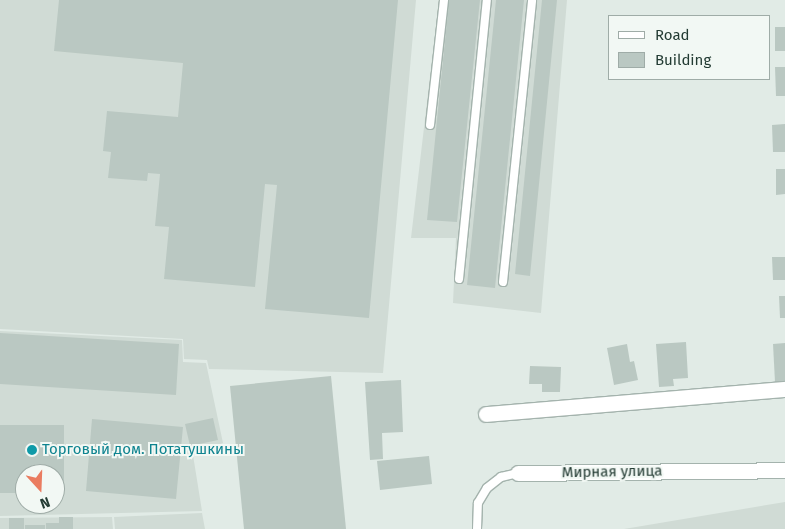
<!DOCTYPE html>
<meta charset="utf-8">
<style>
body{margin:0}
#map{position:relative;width:785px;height:529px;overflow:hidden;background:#e1ebe6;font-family:"Fira Sans",sans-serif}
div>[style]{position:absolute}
.built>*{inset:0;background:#d0dbd5}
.building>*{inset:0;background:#bac8c2}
.roads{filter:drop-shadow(1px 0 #a4b3ad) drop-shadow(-1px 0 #a4b3ad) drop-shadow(0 1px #a4b3ad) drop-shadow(0 -1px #a4b3ad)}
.lane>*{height:8px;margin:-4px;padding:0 4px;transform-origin:4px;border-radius:4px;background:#fff}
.street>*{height:15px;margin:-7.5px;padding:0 7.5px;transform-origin:7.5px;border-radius:7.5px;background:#fff}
.dots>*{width:14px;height:14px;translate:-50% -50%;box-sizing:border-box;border:2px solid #f2f8f4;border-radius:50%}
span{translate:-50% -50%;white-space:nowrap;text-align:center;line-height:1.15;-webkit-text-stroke:4px #f2f8f4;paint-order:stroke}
.culture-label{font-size:15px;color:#0d838f}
.left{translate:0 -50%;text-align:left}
.street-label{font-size:15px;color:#233b33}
.legend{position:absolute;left:608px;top:15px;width:162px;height:65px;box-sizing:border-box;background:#f2f8f4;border:1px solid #9faca7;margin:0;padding:6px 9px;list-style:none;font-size:15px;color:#233b33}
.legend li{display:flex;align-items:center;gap:10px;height:25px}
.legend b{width:25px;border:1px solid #9faca7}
.north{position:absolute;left:15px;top:464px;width:50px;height:50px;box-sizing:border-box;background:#f2f8f4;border:1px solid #9faca7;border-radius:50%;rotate:160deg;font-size:14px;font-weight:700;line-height:20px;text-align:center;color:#233b33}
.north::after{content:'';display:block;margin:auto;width:18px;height:22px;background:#ea7c60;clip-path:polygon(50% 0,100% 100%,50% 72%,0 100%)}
</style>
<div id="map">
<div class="built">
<div style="clip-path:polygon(0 0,416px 0,383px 373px,209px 369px,207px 360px,184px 359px,183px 339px,0 329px)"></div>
<div style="clip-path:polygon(439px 0,567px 0,541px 313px,453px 303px,456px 238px,411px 238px)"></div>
<div style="clip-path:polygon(evenodd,0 331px,182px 340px,183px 362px,206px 363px,223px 443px,193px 455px,202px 511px,0 516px,0 331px,25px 474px,55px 474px,55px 504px,25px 504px,25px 474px)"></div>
<div style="clip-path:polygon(785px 502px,785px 529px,624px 529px)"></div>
<div style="clip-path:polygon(202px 513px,205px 529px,115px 529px,114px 517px)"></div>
<div style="clip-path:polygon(112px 517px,113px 529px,0 529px,0 518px)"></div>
</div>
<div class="building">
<div style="clip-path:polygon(59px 0,398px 0,369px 318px,265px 309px,277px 185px,265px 184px,255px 287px,164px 279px,169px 227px,155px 226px,160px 174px,148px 173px,147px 181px,108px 178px,111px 152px,103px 151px,107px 111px,178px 117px,183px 63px,54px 51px)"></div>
<div style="clip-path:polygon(449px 0,480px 0,457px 222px,427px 220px)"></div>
<div style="clip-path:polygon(496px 0,524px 0,495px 288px,467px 285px)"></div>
<div style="clip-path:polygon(542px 0,557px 0,530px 276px,515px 274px)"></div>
<div style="clip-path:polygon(775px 27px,785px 27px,785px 51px,775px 51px)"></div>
<div style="clip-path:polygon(775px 67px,785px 67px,785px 96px,776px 96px)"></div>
<div style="clip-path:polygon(785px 124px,785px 152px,773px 152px,772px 125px)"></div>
<div style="clip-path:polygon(776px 169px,785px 169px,785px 194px,776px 195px)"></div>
<div style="clip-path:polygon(772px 257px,785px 257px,785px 280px,773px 280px)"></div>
<div style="clip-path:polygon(779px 296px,785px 296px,785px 318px,780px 318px)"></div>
<div style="clip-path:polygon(0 333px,179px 344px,176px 395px,0 384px)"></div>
<div style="clip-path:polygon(686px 342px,688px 378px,673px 379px,674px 386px,659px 387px,656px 344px)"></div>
<div style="clip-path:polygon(785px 343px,785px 381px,775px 382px,773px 344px)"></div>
<div style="clip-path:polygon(627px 344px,630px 362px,634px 361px,638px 380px,614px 385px,607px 348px)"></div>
<div style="clip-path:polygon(530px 366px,561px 367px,560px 392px,542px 392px,542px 384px,529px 384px)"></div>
<div style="clip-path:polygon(331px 376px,346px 529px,244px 529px,230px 386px)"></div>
<div style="clip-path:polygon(401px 380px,403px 432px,382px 433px,383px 459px,370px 460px,365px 382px)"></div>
<div style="clip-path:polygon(213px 418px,218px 440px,190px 446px,185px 424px)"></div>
<div style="clip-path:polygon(92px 419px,183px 427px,176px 499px,86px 491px)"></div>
<div style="clip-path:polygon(0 425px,64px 425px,64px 493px,55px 493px,55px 474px,25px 474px,25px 493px,0 493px)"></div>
<div style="clip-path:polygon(429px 456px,432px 484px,380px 490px,377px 461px)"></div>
<div style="clip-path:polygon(59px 517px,73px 517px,73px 529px,46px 529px,46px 523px,59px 523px)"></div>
<div style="clip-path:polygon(9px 518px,24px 518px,24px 529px,9px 529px)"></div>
<div style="clip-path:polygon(25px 525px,45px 525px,45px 529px,25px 529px)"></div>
</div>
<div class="roads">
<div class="lane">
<div style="left:430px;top:125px;width:126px;rotate:-83.6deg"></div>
<div style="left:459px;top:279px;width:280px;rotate:-84.3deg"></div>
<div style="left:503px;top:282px;width:283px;rotate:-84.1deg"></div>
<div style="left:477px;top:529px;width:26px;rotate:-88deg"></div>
<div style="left:478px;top:503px;width:17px;rotate:-59deg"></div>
<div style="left:487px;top:488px;width:18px;rotate:-38deg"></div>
<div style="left:501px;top:477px;width:17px;rotate:-13deg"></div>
</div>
<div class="street">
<div style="left:486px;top:414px;width:300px;rotate:-4.8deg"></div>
<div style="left:518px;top:473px;width:267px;rotate:-0.6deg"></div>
</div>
</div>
<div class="dots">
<div style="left:32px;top:450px;background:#0f9aa8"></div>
</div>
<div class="culture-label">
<span class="left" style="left:42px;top:450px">Торговый дом. Потатушкины</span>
</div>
<div class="street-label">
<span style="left:612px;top:472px;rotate:-1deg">Мирная улица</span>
</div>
<ul class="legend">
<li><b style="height:6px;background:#fff"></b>Road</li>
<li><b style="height:14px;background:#bac8c2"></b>Building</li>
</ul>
<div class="north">N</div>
</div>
